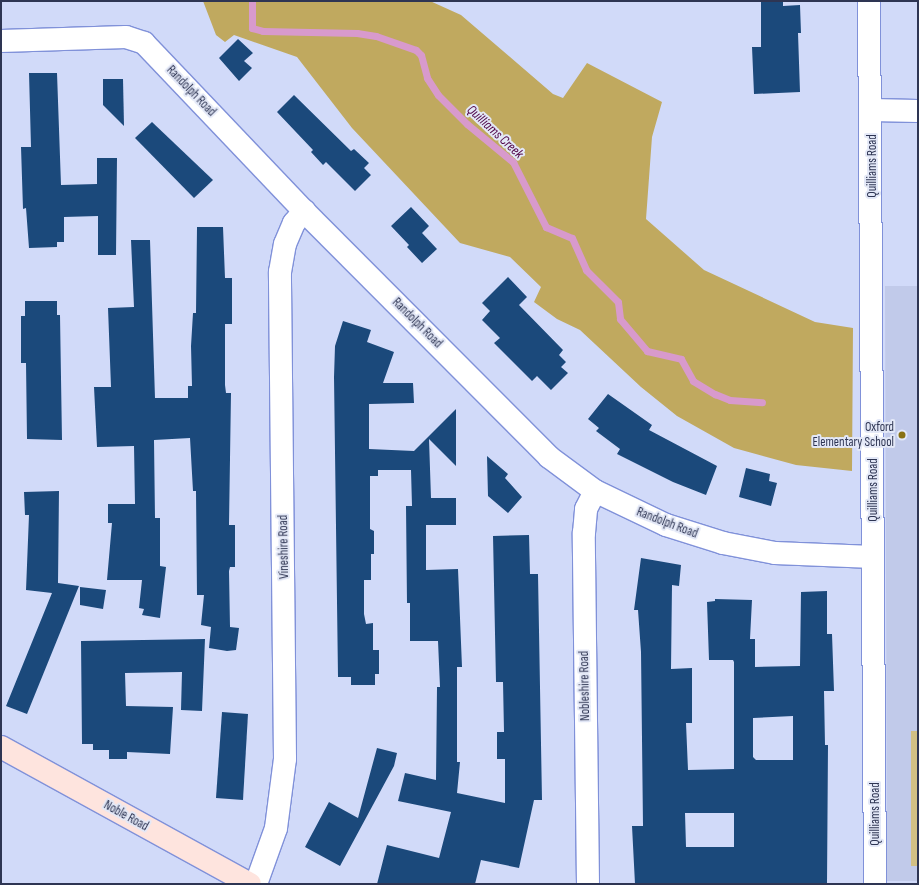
<!DOCTYPE html>
<style>
body{margin:0}
#map{position:relative;width:919px;height:885px;overflow:hidden;background:#d1daf9;font-family:"Sofia Sans Condensed",sans-serif}
div>[style]{position:absolute}
.built>*{inset:0;background:#c1caea}
.green>*{inset:0;background:#d2c084}
.forest>*{inset:0;background:#c0a95f}
.stream>*{height:7px;margin:-3.5px;padding:0 3.5px;transform-origin:3.5px;border-radius:3.5px;background:#d89acc}
.building>*{inset:0;background:#1b497b}
.roads{filter:drop-shadow(1px 0 #8091d9) drop-shadow(-1px 0 #8091d9) drop-shadow(0 1px #8091d9) drop-shadow(0 -1px #8091d9)}
.minor>*{height:22px;margin:-11px;padding:0 11px;transform-origin:11px;border-radius:11px;background:#fff}
.secondary>*{height:22px;margin:-11px;padding:0 11px;transform-origin:11px;border-radius:11px;background:#fee4de}
.dots>*{width:11px;height:11px;translate:-50% -50%;box-sizing:border-box;border:2px solid #e3e8f7;border-radius:50%}
span{translate:-50% -50%;white-space:nowrap;text-align:center;line-height:1.15;-webkit-text-stroke:4px #e3e8f7;paint-order:stroke}
.street-label{font-size:13px;color:#2e3553}
.poi-label{font-size:13px;color:#2e3553}
.right{translate:-100% -50%;text-align:right}
.water-label{font-size:14px;color:#500548;font-style:italic}
.frame{position:absolute;inset:0;border:2px solid #2e3553;pointer-events:none}
</style>
<div id="map">
<div class="built">
<div style="clip-path:polygon(885px 286px,918px 286px,918px 881px,887px 881px)"></div>
</div>
<div class="green">
<div style="clip-path:polygon(911px 731px,918px 731px,918px 866px,911px 866px)"></div>
</div>
<div class="forest">
<div style="clip-path:polygon(203px 1px,430px 1px,461px 15px,553px 94px,563px 98px,587px 63px,662px 102px,652px 137px,646px 219px,704px 270px,815px 322px,853px 328px,852px 471px,796px 465px,734px 448px,677px 416px,641px 387px,580px 330px,557px 319px,534px 302px,541px 287px,510px 257px,460px 243px,352px 128px,297px 57px,234px 35px,225px 42px,216px 35px)"></div>
</div>
<div class="stream">
<div style="left:252px;top:1px;width:27px;rotate:90deg"></div>
<div style="left:252px;top:28px;width:11px;rotate:15deg"></div>
<div style="left:263px;top:31px;width:94px;rotate:1.2deg"></div>
<div style="left:357px;top:33px;width:19px;rotate:9deg"></div>
<div style="left:376px;top:36px;width:42px;rotate:19.3deg"></div>
<div style="left:416px;top:50px;width:7px;rotate:45deg"></div>
<div style="left:421px;top:55px;width:24px;rotate:75deg"></div>
<div style="left:427px;top:78px;width:20px;rotate:57deg"></div>
<div style="left:438px;top:95px;width:41px;rotate:45deg"></div>
<div style="left:467px;top:124px;width:60px;rotate:39.6deg"></div>
<div style="left:513px;top:162px;width:73px;rotate:63.1deg"></div>
<div style="left:546px;top:227px;width:28px;rotate:23deg"></div>
<div style="left:572px;top:238px;width:35px;rotate:66deg"></div>
<div style="left:586px;top:270px;width:45px;rotate:45deg"></div>
<div style="left:618px;top:302px;width:17px;rotate:83deg"></div>
<div style="left:620px;top:319px;width:42px;rotate:49.8deg"></div>
<div style="left:647px;top:351px;width:35px;rotate:13deg"></div>
<div style="left:681px;top:359px;width:25px;rotate:61deg"></div>
<div style="left:693px;top:381px;width:26px;rotate:31deg"></div>
<div style="left:715px;top:394px;width:16px;rotate:22deg"></div>
<div style="left:730px;top:400px;width:32px;rotate:4deg"></div>
</div>
<div class="building">
<div style="clip-path:polygon(761px 1px,783px 1px,783px 6px,800px 5px,801px 33px,798px 33px,800px 92px,754px 94px,752px 47px,761px 47px)"></div>
<div style="clip-path:polygon(238px 39px,253px 53px,244px 61px,252px 68px,239px 81px,219px 58px)"></div>
<div style="clip-path:polygon(29px 73px,57px 73px,61px 185px,97px 184px,97px 158px,117px 158px,116px 255px,98px 255px,98px 216px,64px 217px,64px 242px,57px 242px,57px 247px,29px 248px,26px 208px,23px 209px,21px 147px,31px 147px)"></div>
<div style="clip-path:polygon(103px 79px,123px 79px,124px 126px,103px 105px)"></div>
<div style="clip-path:polygon(294px 95px,351px 151px,354px 149px,369px 163px,364px 168px,371px 175px,355px 191px,326px 162px,323px 165px,311px 152px,313px 150px,277px 112px)"></div>
<div style="clip-path:polygon(152px 122px,213px 180px,194px 198px,135px 138px)"></div>
<div style="clip-path:polygon(411px 207px,429px 226px,422px 233px,437px 249px,422px 263px,407px 247px,409px 245px,391px 226px)"></div>
<div style="clip-path:polygon(197px 227px,223px 227px,225px 278px,232px 278px,232px 324px,225px 324px,225px 385px,226px 393px,231px 393px,229px 525px,235px 525px,235px 567px,230px 567px,229px 571px,230px 627px,239px 628px,236px 650px,227px 651px,209px 648px,211px 627px,201px 625px,204px 595px,197px 595px,196px 491px,193px 491px,190px 438px,154px 440px,155px 518px,160px 518px,160px 566px,166px 567px,160px 618px,142px 615px,144px 609px,139px 608px,142px 580px,107px 580px,112px 523px,108px 523px,108px 504px,135px 504px,134px 446px,97px 447px,94px 387px,111px 387px,108px 308px,134px 307px,131px 240px,150px 240px,155px 398px,188px 398px,188px 386px,192px 386px,191px 346px,193px 313px,196px 313px)"></div>
<div style="clip-path:polygon(508px 277px,527px 297px,519px 305px,563px 350px,559px 355px,566px 362px,561px 367px,568px 373px,551px 390px,537px 376px,532px 381px,494px 343px,500px 338px,482px 320px,490px 311px,482px 303px)"></div>
<div style="clip-path:polygon(25px 301px,57px 301px,57px 315px,60px 315px,62px 440px,27px 439px,26px 363px,21px 363px,21px 316px,25px 316px)"></div>
<div style="clip-path:polygon(343px 321px,371px 330px,367px 342px,394px 352px,383px 383px,413px 383px,414px 403px,369px 404px,369px 449px,414px 451px,456px 409px,456px 466px,429px 439px,431px 498px,456px 498px,456px 525px,426px 525px,426px 570px,458px 569px,462px 667px,457px 667px,457px 762px,460px 762px,457px 793px,505px 803px,505px 759px,497px 759px,497px 732px,504px 732px,503px 682px,496px 682px,493px 536px,529px 535px,530px 574px,538px 574px,542px 800px,534px 800px,519px 868px,481px 860px,475px 884px,377px 884px,387px 845px,439px 858px,451px 812px,398px 801px,405px 773px,436px 780px,437px 687px,440px 687px,438px 641px,410px 641px,410px 603px,407px 603px,406px 506px,412px 506px,411px 470px,378px 470px,378px 476px,370px 476px,370px 529px,374px 531px,374px 554px,371px 554px,371px 580px,364px 580px,364px 614px,366px 624px,373px 623px,373px 650px,379px 650px,379px 674px,375px 674px,375px 685px,351px 685px,351px 677px,338px 677px,334px 377px,335px 346px)"></div>
<div style="clip-path:polygon(608px 394px,652px 425px,649px 430px,717px 466px,706px 495px,673px 482px,617px 454px,620px 449px,596px 431px,599px 428px,588px 419px)"></div>
<div style="clip-path:polygon(487px 456px,508px 474px,505px 478px,522px 497px,508px 513px,488px 496px)"></div>
<div style="clip-path:polygon(746px 468px,770px 474px,769px 481px,777px 483px,771px 506px,739px 497px)"></div>
<div style="clip-path:polygon(59px 491px,58px 583px,79px 586px,27px 714px,6px 706px,52px 593px,26px 590px,29px 515px,25px 515px,24px 492px)"></div>
<div style="clip-path:polygon(evenodd,641px 558px,681px 565px,679px 586px,672px 585px,671px 669px,692px 668px,692px 723px,686px 723px,688px 770px,734px 769px,734px 662px,733px 660px,709px 660px,707px 602px,715px 601px,715px 599px,752px 600px,750px 639px,755px 639px,755px 667px,800px 666px,801px 592px,827px 591px,827px 634px,832px 634px,834px 691px,824px 691px,825px 745px,828px 745px,827px 884px,635px 884px,632px 826px,643px 826px,641px 652px,638px 610px,634px 610px,641px 558px,793px 716px,793px 760px,756px 760px,753px 757px,753px 718px,793px 716px,641px 558px,685px 813px,734px 813px,734px 847px,686px 847px,685px 813px)"></div>
<div style="clip-path:polygon(80px 587px,106px 590px,103px 609px,80px 605px)"></div>
<div style="clip-path:polygon(205px 639px,202px 711px,181px 710px,182px 672px,125px 673px,126px 706px,173px 707px,170px 754px,127px 752px,127px 759px,109px 759px,109px 750px,93px 750px,93px 744px,82px 744px,81px 641px)"></div>
<div style="clip-path:polygon(222px 712px,248px 714px,243px 800px,216px 798px)"></div>
<div style="clip-path:polygon(377px 748px,397px 753px,394px 766px,340px 866px,305px 847px,329px 802px,358px 818px)"></div>
</div>
<div class="roads">
<div class="minor">
<div style="left:869px;top:1px;width:883px;rotate:89.61deg"></div>
<div style="left:1px;top:41px;width:125px;rotate:-1.8deg"></div>
<div style="left:126px;top:37px;width:19px;rotate:18deg"></div>
<div style="left:144px;top:43px;width:232px;rotate:46.4deg"></div>
<div style="left:304px;top:211px;width:347px;rotate:45.1deg"></div>
<div style="left:549px;top:457px;width:57px;rotate:36.5deg"></div>
<div style="left:595px;top:491px;width:79px;rotate:25.6deg"></div>
<div style="left:666px;top:525px;width:60px;rotate:17.5deg"></div>
<div style="left:723px;top:543px;width:53px;rotate:10.9deg"></div>
<div style="left:775px;top:553px;width:98px;rotate:2.3deg"></div>
<div style="left:871px;top:110px;width:47px;rotate:1.2deg"></div>
<div style="left:256px;top:884px;width:59px;rotate:-70.3deg"></div>
<div style="left:276px;top:828px;width:70px;rotate:-82.6deg"></div>
<div style="left:285px;top:759px;width:487px;rotate:-90.6deg"></div>
<div style="left:280px;top:272px;width:28px;rotate:-80deg"></div>
<div style="left:285px;top:244px;width:23px;rotate:-67deg"></div>
<div style="left:294px;top:223px;width:16px;rotate:-50deg"></div>
<div style="left:588px;top:884px;width:351px;rotate:-90.7deg"></div>
<div style="left:584px;top:533px;width:24px;rotate:-85deg"></div>
<div style="left:586px;top:509px;width:20px;rotate:-63deg"></div>
</div>
<div class="secondary">
<div style="left:1px;top:747px;width:284px;rotate:28.8deg"></div>
</div>
</div>
<div class="dots">
<div style="left:902px;top:435px;background:#897112"></div>
</div>
<div class="street-label">
<span style="left:191px;top:91px;rotate:46deg">Randolph Road</span>
<span style="left:872px;top:166px;rotate:-90deg">Quilliams Road</span>
<span style="left:417px;top:323px;rotate:45deg">Randolph Road</span>
<span style="left:873px;top:490px;rotate:-90deg">Quilliams Road</span>
<span style="left:667px;top:523px;rotate:21deg">Randolph Road</span>
<span style="left:284px;top:547px;rotate:-91deg">Vineshire Road</span>
<span style="left:585px;top:686px;rotate:-91deg">Nobleshire Road</span>
<span style="left:875px;top:814px;rotate:-90deg">Quilliams Road</span>
<span style="left:126px;top:816px;rotate:29deg">Noble Road</span>
</div>
<div class="poi-label">
<span class="right" style="left:894px;top:435px">Oxford<br>Elementary School</span>
</div>
<div class="water-label">
<span style="left:495px;top:132px;rotate:43deg">Quilliams Creek</span>
</div>
<div class="frame"></div>
</div>
